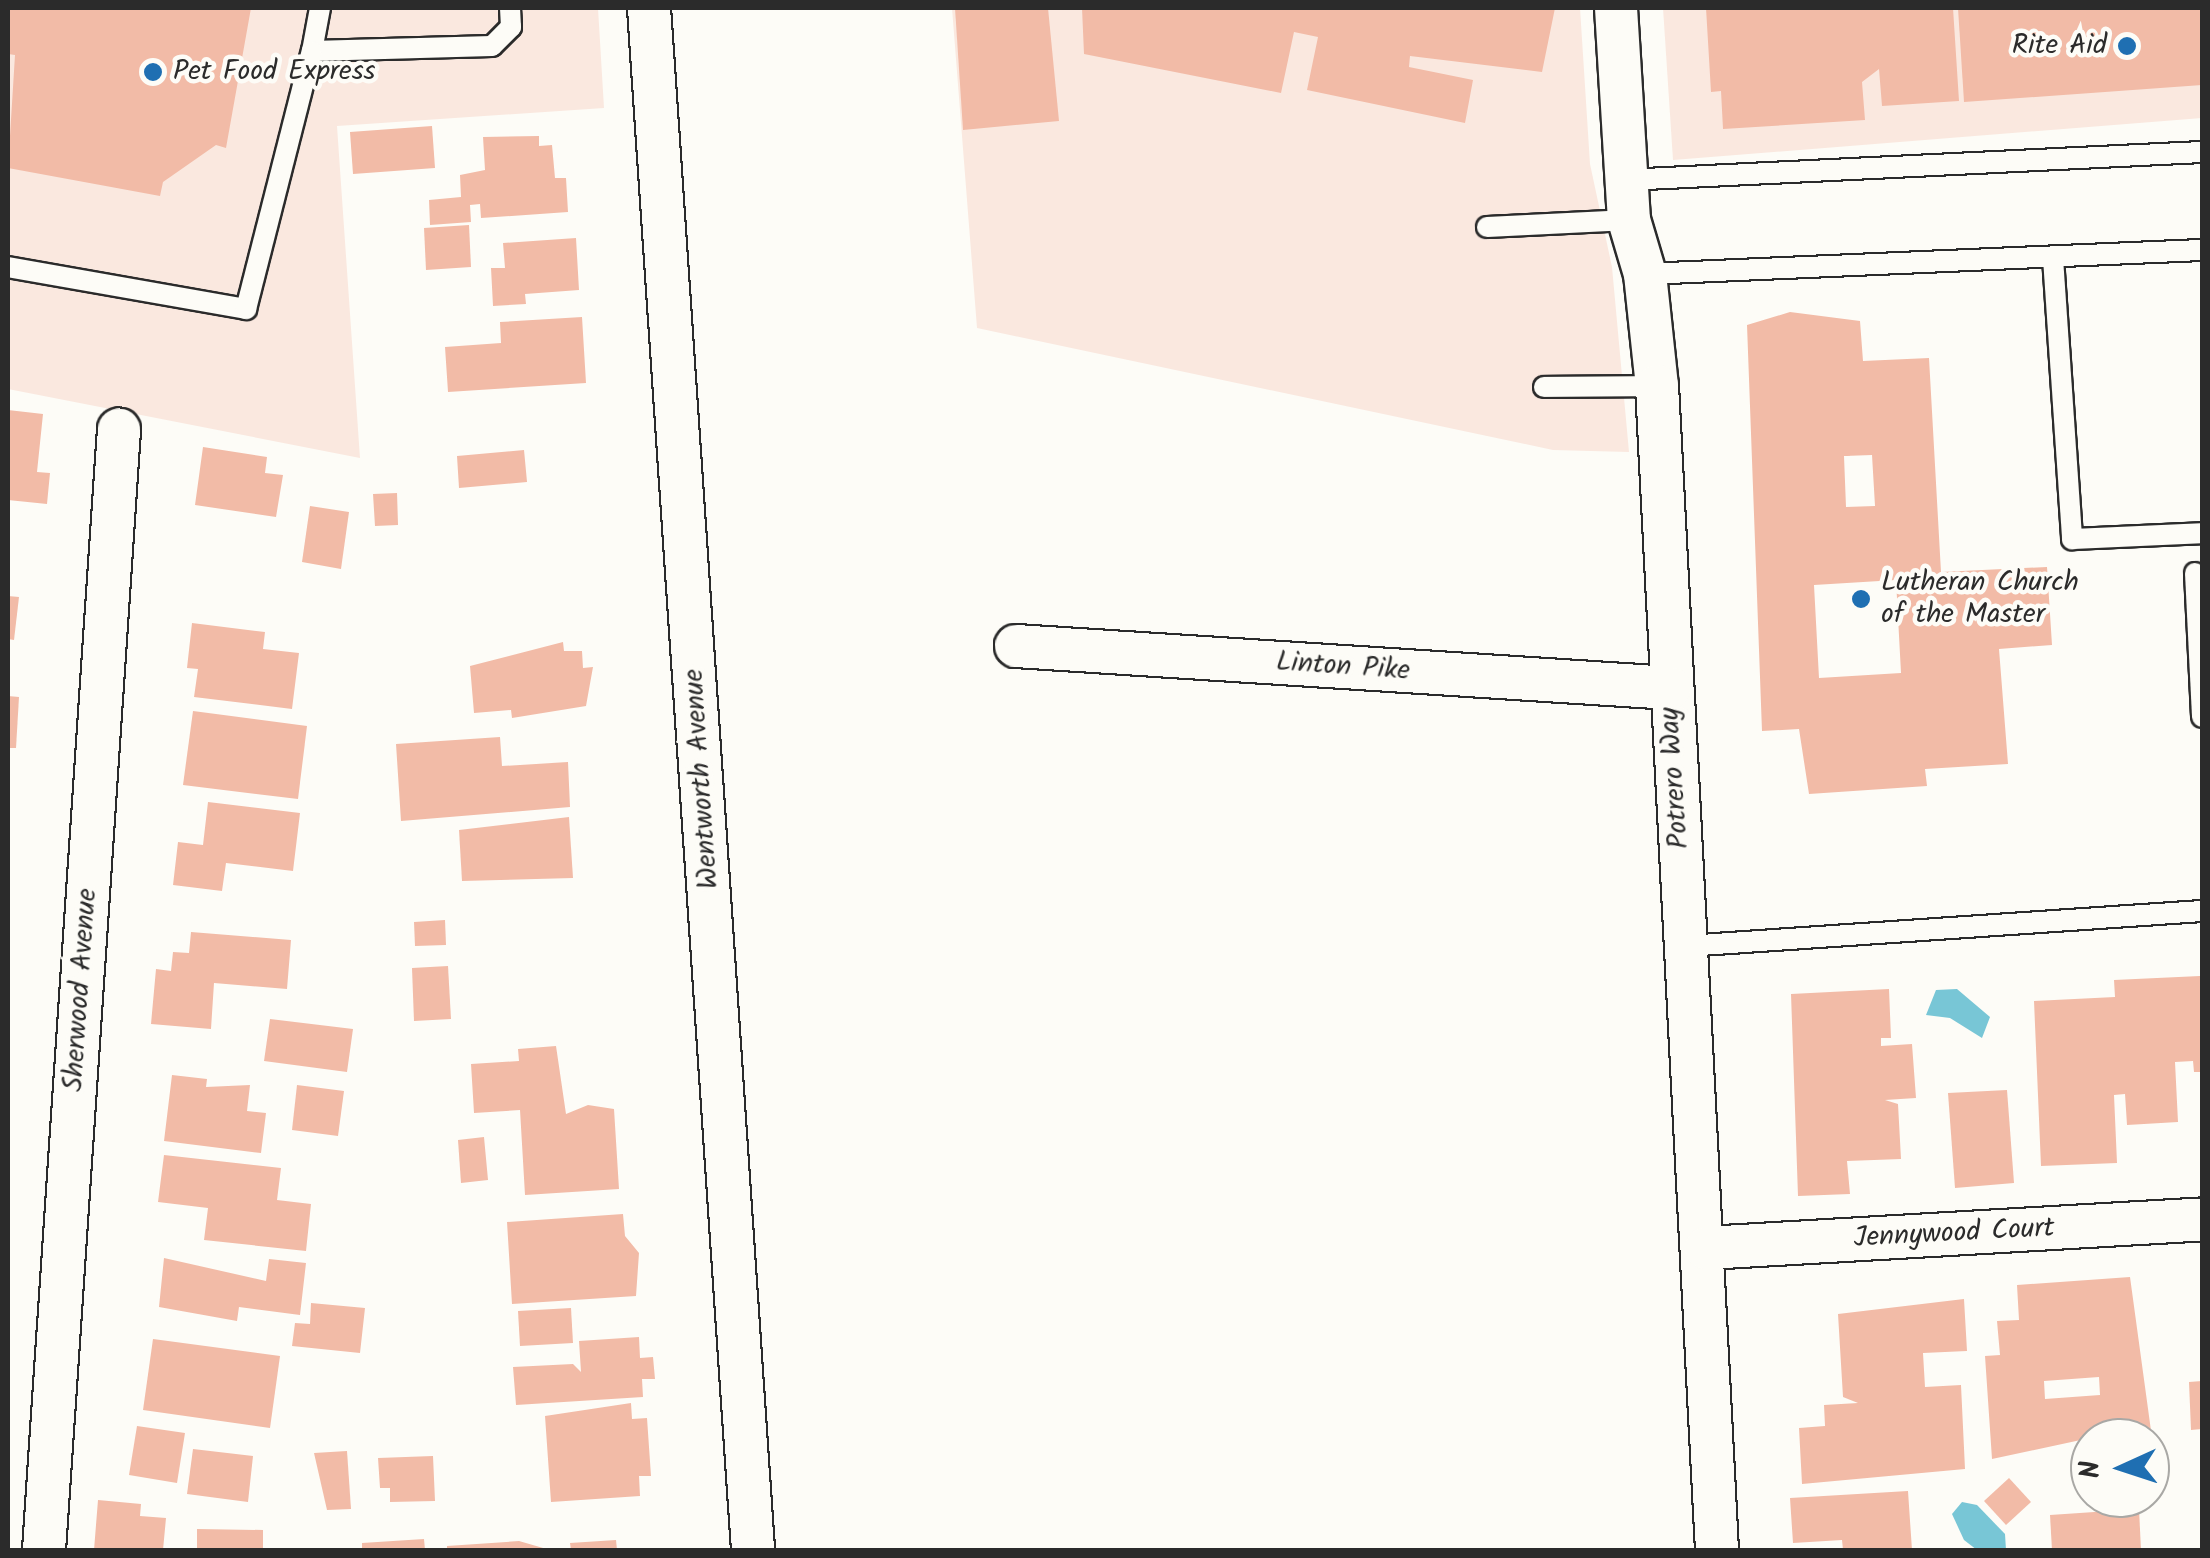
<!DOCTYPE html>
<style>
body{margin:0}
#map{position:relative;width:2210px;height:1558px;overflow:hidden;background:#fdfcf7;font-family:Kalam,sans-serif}
div>[style]{position:absolute}
.built>*{inset:0;background:#fae8df}
.water>*{inset:0;background:#78c6d6}
.building>*{inset:0;background:#f2bba7}
.roads{filter:drop-shadow(2px 0 #2b2b2b) drop-shadow(-2px 0 #2b2b2b) drop-shadow(0 2px #2b2b2b) drop-shadow(0 -2px #2b2b2b)}
.service>*{height:20px;margin:-10px;padding:0 10px;transform-origin:10px;border-radius:10px;background:#fdfcf7}
.minor>*{height:42px;margin:-21px;padding:0 21px;transform-origin:21px;border-radius:21px;background:#fdfcf7}
.dots>*{width:28px;height:28px;translate:-50% -50%;box-sizing:border-box;border:5px solid #fdfcf7;border-radius:50%}
span{translate:-50% -50%;white-space:nowrap;text-align:center;line-height:1.15;-webkit-text-stroke:9px #fdfcf7;paint-order:stroke}
.poi-label{font-size:28px;color:#2b2b2b}
.right{translate:-100% -50%;text-align:right}
.left{translate:0 -50%;text-align:left}
.street-label{font-size:28px;color:#2b2b2b}
.frame{position:absolute;inset:0;border:10px solid #2b2b2b;pointer-events:none}
.north{position:absolute;left:2070px;top:1418px;width:100px;height:100px;box-sizing:border-box;background:#fdfcf7;border:2px solid #a9a8a5;border-radius:50%;rotate:267deg;font-size:28px;font-weight:700;line-height:40px;text-align:center;color:#2b2b2b}
.north::after{content:'';display:block;margin:auto;width:35px;height:45px;background:#1f6fb2;clip-path:polygon(50% 0,100% 100%,50% 72%,0 100%)}
</style>
<div id="map">
<div class="built">
<div style="clip-path:polygon(8px 8px,598px 8px,604px 108px,337px 126px,360px 458px,8px 389px)"></div>
<div style="clip-path:polygon(952px 8px,1580px 8px,1590px 164px,1612px 267px,1629px 452px,1553px 450px,977px 328px)"></div>
<div style="clip-path:polygon(1663px 8px,2202px 8px,2202px 118px,1673px 160px)"></div>
</div>
<div class="water">
<div style="clip-path:polygon(1957px 989px,1990px 1017px,1982px 1038px,1950px 1018px,1926px 1015px,1936px 990px)"></div>
<div style="clip-path:polygon(1962px 1502px,1977px 1505px,2005px 1534px,2006px 1550px,1977px 1550px,1964px 1540px,1952px 1514px)"></div>
</div>
<div class="building">
<div style="clip-path:polygon(8px 8px,251px 8px,226px 148px,216px 145px,163px 182px,160px 196px,8px 168px,15px 55px,8px 54px)"></div>
<div style="clip-path:polygon(955px 8px,1048px 8px,1059px 121px,963px 130px)"></div>
<div style="clip-path:polygon(1082px 8px,1555px 8px,1542px 72px,1410px 56px,1409px 67px,1473px 80px,1465px 123px,1307px 90px,1318px 37px,1294px 32px,1281px 93px,1084px 54px)"></div>
<div style="clip-path:polygon(1706px 8px,1953px 8px,1959px 101px,1882px 106px,1879px 69px,1862px 82px,1865px 120px,1723px 129px,1721px 91px,1711px 92px)"></div>
<div style="clip-path:polygon(1958px 8px,2202px 8px,2202px 85px,1964px 102px)"></div>
<div style="clip-path:polygon(432px 126px,435px 168px,353px 174px,350px 132px)"></div>
<div style="clip-path:polygon(539px 136px,539px 146px,552px 145px,555px 178px,566px 178px,568px 212px,481px 218px,480px 204px,470px 205px,471px 222px,430px 225px,429px 200px,461px 197px,460px 175px,485px 170px,483px 137px)"></div>
<div style="clip-path:polygon(469px 225px,471px 267px,426px 270px,424px 228px)"></div>
<div style="clip-path:polygon(576px 238px,579px 290px,525px 294px,526px 304px,493px 306px,491px 268px,505px 268px,503px 243px)"></div>
<div style="clip-path:polygon(evenodd,1790px 312px,1860px 321px,1863px 361px,1929px 358px,1941px 572px,2047px 567px,2052px 645px,1999px 649px,2008px 764px,1925px 769px,1927px 786px,1809px 794px,1799px 729px,1762px 731px,1747px 325px,1790px 312px,1872px 455px,1875px 506px,1846px 507px,1844px 456px,1872px 455px,1790px 312px,1896px 580px,1901px 673px,1819px 678px,1814px 585px,1896px 580px)"></div>
<div style="clip-path:polygon(582px 317px,586px 383px,448px 392px,445px 347px,501px 343px,500px 322px)"></div>
<div style="clip-path:polygon(8px 410px,43px 414px,37px 472px,50px 473px,47px 504px,8px 500px)"></div>
<div style="clip-path:polygon(203px 447px,267px 457px,265px 473px,283px 475px,276px 517px,195px 505px)"></div>
<div style="clip-path:polygon(524px 450px,527px 482px,459px 488px,457px 456px)"></div>
<div style="clip-path:polygon(397px 493px,398px 525px,375px 526px,373px 494px)"></div>
<div style="clip-path:polygon(310px 506px,349px 512px,341px 569px,302px 562px)"></div>
<div style="clip-path:polygon(8px 596px,19px 597px,14px 640px,8px 639px)"></div>
<div style="clip-path:polygon(192px 623px,265px 632px,263px 649px,299px 653px,292px 709px,194px 697px,198px 669px,187px 668px)"></div>
<div style="clip-path:polygon(563px 642px,564px 651px,582px 651px,583px 668px,593px 667px,586px 706px,512px 718px,511px 710px,474px 713px,470px 666px)"></div>
<div style="clip-path:polygon(8px 696px,19px 697px,16px 748px,8px 748px)"></div>
<div style="clip-path:polygon(193px 711px,307px 726px,298px 799px,183px 785px)"></div>
<div style="clip-path:polygon(500px 737px,502px 766px,568px 762px,570px 807px,401px 821px,396px 744px)"></div>
<div style="clip-path:polygon(208px 802px,300px 813px,293px 871px,226px 863px,222px 891px,173px 885px,178px 842px,203px 845px)"></div>
<div style="clip-path:polygon(569px 817px,573px 878px,462px 881px,459px 830px)"></div>
<div style="clip-path:polygon(445px 920px,446px 945px,415px 946px,414px 922px)"></div>
<div style="clip-path:polygon(191px 932px,291px 940px,287px 989px,214px 983px,211px 1029px,151px 1024px,156px 969px,171px 971px,173px 952px,189px 953px)"></div>
<div style="clip-path:polygon(448px 966px,451px 1019px,414px 1021px,412px 968px)"></div>
<div style="clip-path:polygon(2200px 976px,2202px 1072px,2194px 1072px,2193px 1061px,2175px 1062px,2178px 1122px,2127px 1125px,2125px 1094px,2114px 1095px,2117px 1163px,2041px 1166px,2034px 1001px,2115px 997px,2114px 980px)"></div>
<div style="clip-path:polygon(1889px 989px,1891px 1038px,1881px 1038px,1881px 1046px,1912px 1044px,1916px 1098px,1885px 1100px,1898px 1104px,1901px 1159px,1847px 1161px,1850px 1194px,1798px 1196px,1791px 994px)"></div>
<div style="clip-path:polygon(270px 1019px,353px 1029px,347px 1072px,264px 1061px)"></div>
<div style="clip-path:polygon(556px 1046px,566px 1114px,588px 1105px,614px 1109px,619px 1189px,525px 1195px,520px 1110px,474px 1113px,471px 1064px,519px 1061px,518px 1049px)"></div>
<div style="clip-path:polygon(172px 1075px,207px 1079px,206px 1087px,250px 1085px,247px 1111px,266px 1113px,261px 1153px,164px 1141px)"></div>
<div style="clip-path:polygon(297px 1085px,344px 1091px,338px 1136px,292px 1130px)"></div>
<div style="clip-path:polygon(2007px 1090px,2014px 1183px,1955px 1188px,1948px 1093px)"></div>
<div style="clip-path:polygon(484px 1137px,488px 1180px,461px 1183px,458px 1140px)"></div>
<div style="clip-path:polygon(164px 1155px,281px 1168px,277px 1200px,311px 1204px,306px 1251px,204px 1240px,208px 1208px,158px 1202px)"></div>
<div style="clip-path:polygon(623px 1214px,625px 1236px,639px 1253px,636px 1296px,512px 1304px,507px 1222px)"></div>
<div style="clip-path:polygon(164px 1258px,266px 1281px,269px 1259px,306px 1263px,300px 1315px,239px 1307px,237px 1321px,159px 1307px)"></div>
<div style="clip-path:polygon(evenodd,2130px 1277px,2152px 1438px,2090px 1438px,1992px 1459px,1985px 1356px,2000px 1355px,1997px 1321px,2019px 1320px,2017px 1285px,2130px 1277px,2099px 1377px,2100px 1395px,2045px 1399px,2044px 1381px,2099px 1377px)"></div>
<div style="clip-path:polygon(1964px 1299px,1967px 1351px,1923px 1353px,1925px 1387px,1961px 1385px,1965px 1469px,1802px 1484px,1799px 1428px,1825px 1426px,1824px 1405px,1858px 1403px,1843px 1397px,1838px 1314px)"></div>
<div style="clip-path:polygon(311px 1303px,365px 1308px,360px 1353px,292px 1346px,295px 1323px,310px 1324px)"></div>
<div style="clip-path:polygon(571px 1308px,573px 1343px,520px 1346px,518px 1311px)"></div>
<div style="clip-path:polygon(639px 1337px,640px 1358px,653px 1357px,655px 1379px,642px 1379px,643px 1397px,516px 1405px,513px 1367px,573px 1364px,581px 1372px,579px 1341px)"></div>
<div style="clip-path:polygon(153px 1339px,280px 1356px,270px 1428px,143px 1410px)"></div>
<div style="clip-path:polygon(2202px 1381px,2202px 1429px,2191px 1430px,2189px 1382px)"></div>
<div style="clip-path:polygon(631px 1403px,632px 1419px,647px 1418px,651px 1476px,639px 1476px,640px 1496px,551px 1502px,545px 1416px)"></div>
<div style="clip-path:polygon(137px 1426px,185px 1433px,177px 1483px,129px 1475px)"></div>
<div style="clip-path:polygon(193px 1449px,253px 1456px,248px 1502px,187px 1494px)"></div>
<div style="clip-path:polygon(347px 1451px,351px 1509px,327px 1510px,314px 1453px)"></div>
<div style="clip-path:polygon(433px 1456px,435px 1501px,390px 1502px,390px 1488px,380px 1488px,378px 1458px)"></div>
<div style="clip-path:polygon(2009px 1478px,2031px 1502px,2006px 1525px,1984px 1501px)"></div>
<div style="clip-path:polygon(1908px 1491px,1912px 1550px,1843px 1550px,1842px 1540px,1793px 1543px,1790px 1498px)"></div>
<div style="clip-path:polygon(98px 1500px,141px 1504px,140px 1516px,166px 1518px,163px 1550px,94px 1550px)"></div>
<div style="clip-path:polygon(2139px 1509px,2141px 1550px,2052px 1550px,2050px 1515px)"></div>
<div style="clip-path:polygon(197px 1529px,263px 1530px,263px 1550px,197px 1550px)"></div>
<div style="clip-path:polygon(424px 1539px,425px 1550px,362px 1550px,362px 1543px)"></div>
<div style="clip-path:polygon(616px 1540px,617px 1550px,571px 1550px,570px 1543px)"></div>
<div style="clip-path:polygon(519px 1541px,550px 1550px,447px 1550px,447px 1546px)"></div>
</div>
<div class="roads">
<div class="service">
<div style="left:320px;top:8px;width:44px;rotate:100.5deg"></div>
<div style="left:312px;top:51px;width:180px;rotate:-1.6deg"></div>
<div style="left:492px;top:46px;width:27px;rotate:-45deg"></div>
<div style="left:511px;top:27px;width:19px;rotate:-93deg"></div>
<div style="left:1625px;top:180px;width:578px;rotate:-2.78deg"></div>
<div style="left:1487px;top:227px;width:142px;rotate:-2.8deg"></div>
<div style="left:2053px;top:258px;width:282px;rotate:86.1deg"></div>
<div style="left:2072px;top:539px;width:130px;rotate:-2.6deg"></div>
<div style="left:8px;top:267px;width:242px;rotate:10deg"></div>
<div style="left:246px;top:309px;width:266px;rotate:-75.7deg"></div>
<div style="left:1645px;top:274px;width:558px;rotate:-2.47deg"></div>
<div style="left:1544px;top:387px;width:113px;rotate:-0.5deg"></div>
<div style="left:2195px;top:573px;width:144px;rotate:87.2deg"></div>
<div style="left:1686px;top:946px;width:517px;rotate:-3.88deg"></div>
</div>
<div class="minor">
<div style="left:649px;top:8px;width:1546px;rotate:86.14deg"></div>
<div style="left:1616px;top:8px;width:212px;rotate:86.5deg"></div>
<div style="left:1629px;top:220px;width:56px;rotate:73.5deg"></div>
<div style="left:1645px;top:274px;width:113px;rotate:83.9deg"></div>
<div style="left:1657px;top:386px;width:1166px;rotate:87.05deg"></div>
<div style="left:1016px;top:646px;width:655px;rotate:3.67deg"></div>
<div style="left:1706px;top:1248px;width:497px;rotate:-3.3deg"></div>
<div style="left:44px;top:1550px;width:1123px;rotate:-86.17deg"></div>
</div>
</div>
<div class="dots">
<div style="left:2127px;top:46px;background:#1f6fb2"></div>
<div style="left:153px;top:72px;background:#1f6fb2"></div>
<div style="left:1861px;top:599px;background:#1f6fb2"></div>
</div>
<div class="poi-label">
<span class="right" style="left:2107px;top:46px">Rite Aid</span>
<span class="left" style="left:173px;top:72px">Pet Food Express</span>
<span class="left" style="left:1881px;top:599px">Lutheran Church<br>of the Master</span>
</div>
<div class="street-label">
<span style="left:1343px;top:667px;rotate:4deg">Linton Pike</span>
<span style="left:1675px;top:778px;rotate:-94deg">Potrero Way</span>
<span style="left:702px;top:779px;rotate:-94deg">Wentworth Avenue</span>
<span style="left:81px;top:990px;rotate:-86deg">Sherwood Avenue</span>
<span style="left:1954px;top:1234px;rotate:-3deg">Jennywood Court</span>
</div>
<div class="frame"></div>
<div class="north">N</div>
</div>
